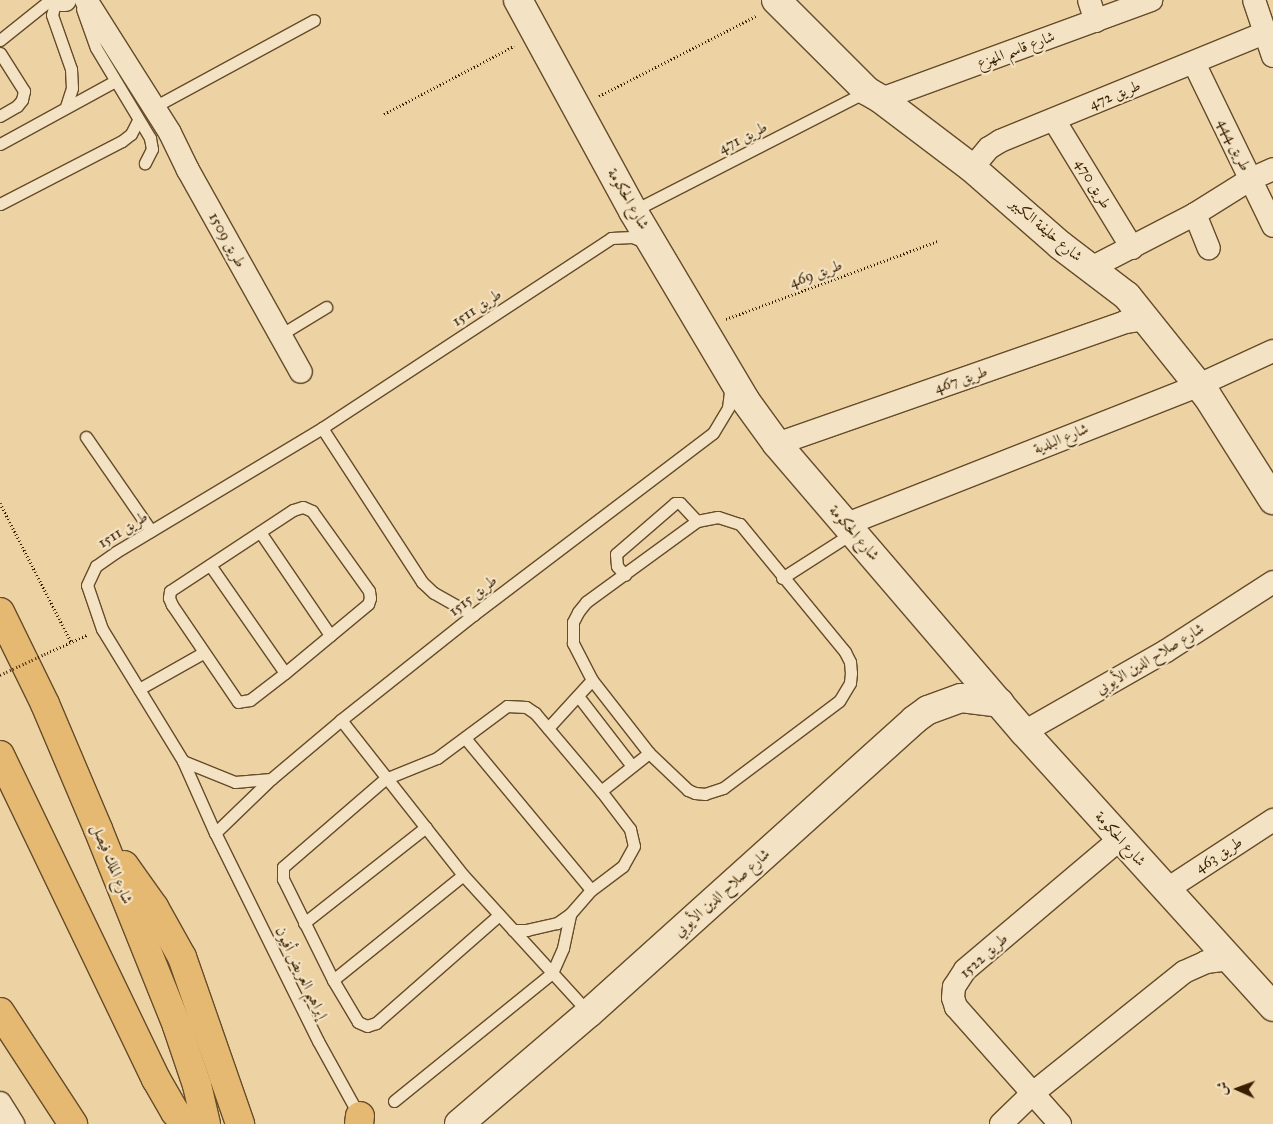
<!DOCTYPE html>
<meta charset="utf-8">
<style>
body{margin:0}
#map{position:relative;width:1273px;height:1124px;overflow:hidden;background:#edd2a3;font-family:"IM FELL Great Primer",Amiri,serif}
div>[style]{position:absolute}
.path>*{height:3px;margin-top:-1.5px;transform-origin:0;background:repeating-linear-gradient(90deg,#381f01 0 1px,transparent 0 3.5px)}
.roads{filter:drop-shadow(1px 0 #654c2a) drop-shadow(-1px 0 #654c2a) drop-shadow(0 1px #654c2a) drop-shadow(0 -1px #654c2a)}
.service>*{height:11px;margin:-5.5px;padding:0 5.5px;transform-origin:5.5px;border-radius:5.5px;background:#f3e2c3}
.minor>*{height:22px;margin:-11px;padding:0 11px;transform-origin:11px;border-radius:11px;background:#f3e2c3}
.tertiary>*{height:28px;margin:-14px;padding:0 14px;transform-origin:14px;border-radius:14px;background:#f3e2c3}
.secondary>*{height:28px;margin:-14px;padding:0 14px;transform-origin:14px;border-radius:14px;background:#f3e2c3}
.motorway>*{height:28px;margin:-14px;padding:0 14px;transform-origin:14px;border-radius:14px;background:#e6b972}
.path-bridge>*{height:3px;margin-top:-1.5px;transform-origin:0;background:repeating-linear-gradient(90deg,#381f01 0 1px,transparent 0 3.5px)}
span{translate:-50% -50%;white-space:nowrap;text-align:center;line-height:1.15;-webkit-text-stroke:4.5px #f3e2c3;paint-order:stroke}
.street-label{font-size:15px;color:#381f01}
.north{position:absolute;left:1213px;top:1064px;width:50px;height:50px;-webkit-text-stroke:4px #f3e2c3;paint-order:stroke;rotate:272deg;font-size:14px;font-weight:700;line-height:20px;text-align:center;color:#381f01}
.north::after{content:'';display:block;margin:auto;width:18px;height:22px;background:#381f01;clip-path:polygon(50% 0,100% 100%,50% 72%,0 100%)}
</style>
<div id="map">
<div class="path">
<div style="left:599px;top:96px;width:176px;rotate:-27deg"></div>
<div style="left:384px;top:114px;width:147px;rotate:-27.6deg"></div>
<div style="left:726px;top:319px;width:226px;rotate:-20.2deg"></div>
<div style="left:0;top:503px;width:156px;rotate:62.9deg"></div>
<div style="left:47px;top:653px;width:44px;rotate:-24.2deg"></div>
</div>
<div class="roads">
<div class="service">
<div style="left:62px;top:0;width:11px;rotate:139deg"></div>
<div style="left:54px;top:7px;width:8px;rotate:104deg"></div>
<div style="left:52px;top:15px;width:57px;rotate:70.6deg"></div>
<div style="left:71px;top:69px;width:19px;rotate:87deg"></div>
<div style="left:72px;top:88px;width:20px;rotate:108deg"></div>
<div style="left:82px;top:9px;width:41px;rotate:70.3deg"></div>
<div style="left:96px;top:48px;width:105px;rotate:59deg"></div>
<div style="left:150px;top:138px;width:11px;rotate:80deg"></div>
<div style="left:152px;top:149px;width:16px;rotate:117deg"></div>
<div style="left:0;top:40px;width:64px;rotate:-38.7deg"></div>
<div style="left:0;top:53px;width:45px;rotate:57.7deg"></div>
<div style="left:24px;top:91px;width:9px;rotate:103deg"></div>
<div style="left:22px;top:100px;width:8px;rotate:130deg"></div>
<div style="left:17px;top:106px;width:20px;rotate:150deg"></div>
<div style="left:154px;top:107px;width:182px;rotate:-28.5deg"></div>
<div style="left:0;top:144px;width:131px;rotate:-28.7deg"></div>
<div style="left:0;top:204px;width:137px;rotate:-27.3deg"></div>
<div style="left:122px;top:141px;width:11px;rotate:-38deg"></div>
<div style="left:131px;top:134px;width:16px;rotate:-63deg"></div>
<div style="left:633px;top:211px;width:263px;rotate:-27.1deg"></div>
<div style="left:280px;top:335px;width:54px;rotate:-31.3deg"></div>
<div style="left:322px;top:428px;width:184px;rotate:57deg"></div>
<div style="left:422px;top:582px;width:16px;rotate:43deg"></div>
<div style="left:434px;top:593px;width:45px;rotate:29.4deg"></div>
<div style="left:86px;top:437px;width:114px;rotate:55.3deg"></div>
<div style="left:303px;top:507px;width:10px;rotate:24deg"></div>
<div style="left:312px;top:511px;width:98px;rotate:54.5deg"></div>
<div style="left:369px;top:591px;width:7px;rotate:82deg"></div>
<div style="left:370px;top:598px;width:6px;rotate:108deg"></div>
<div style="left:368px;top:604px;width:108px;rotate:140.3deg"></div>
<div style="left:285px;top:673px;width:44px;rotate:142.4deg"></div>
<div style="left:250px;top:700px;width:12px;rotate:171deg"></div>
<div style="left:238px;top:702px;width:117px;rotate:-124.2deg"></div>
<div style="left:172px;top:605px;width:8px;rotate:-113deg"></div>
<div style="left:169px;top:598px;width:7px;rotate:-82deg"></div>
<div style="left:170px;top:591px;width:147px;rotate:-33.4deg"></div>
<div style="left:293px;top:510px;width:10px;rotate:-17deg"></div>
<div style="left:718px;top:517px;width:23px;rotate:18deg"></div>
<div style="left:740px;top:524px;width:166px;rotate:50.6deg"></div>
<div style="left:845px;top:652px;width:11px;rotate:63deg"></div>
<div style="left:850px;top:662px;width:11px;rotate:85deg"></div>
<div style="left:851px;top:673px;width:10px;rotate:96deg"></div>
<div style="left:850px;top:683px;width:21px;rotate:121deg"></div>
<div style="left:839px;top:701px;width:145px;rotate:143.1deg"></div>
<div style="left:723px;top:788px;width:19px;rotate:162deg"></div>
<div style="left:705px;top:794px;width:10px;rotate:-174deg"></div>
<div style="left:695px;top:793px;width:8px;rotate:-157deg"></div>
<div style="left:688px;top:790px;width:54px;rotate:-136.5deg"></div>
<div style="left:649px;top:753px;width:93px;rotate:-128deg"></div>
<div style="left:592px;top:680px;width:42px;rotate:-117.2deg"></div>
<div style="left:573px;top:643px;width:21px;rotate:-90deg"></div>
<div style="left:573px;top:622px;width:11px;rotate:-63deg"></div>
<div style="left:578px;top:612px;width:13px;rotate:-51deg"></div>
<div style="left:586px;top:602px;width:137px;rotate:-36.1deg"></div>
<div style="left:697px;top:521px;width:21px;rotate:-11deg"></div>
<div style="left:260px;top:532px;width:125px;rotate:55.8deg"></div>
<div style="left:210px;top:565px;width:131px;rotate:55.2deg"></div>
<div style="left:625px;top:575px;width:12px;rotate:-132deg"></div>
<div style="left:617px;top:566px;width:12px;rotate:-95deg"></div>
<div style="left:616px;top:554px;width:78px;rotate:-40.8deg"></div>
<div style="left:675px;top:503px;width:5px"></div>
<div style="left:680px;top:503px;width:25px;rotate:47deg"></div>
<div style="left:782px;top:578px;width:85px;rotate:-32.6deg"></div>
<div style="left:139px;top:689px;width:73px;rotate:-29.4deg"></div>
<div style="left:578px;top:696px;width:88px;rotate:52.4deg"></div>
<div style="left:341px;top:720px;width:197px;rotate:51.8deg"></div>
<div style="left:463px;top:875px;width:187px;rotate:47.6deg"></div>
<div style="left:548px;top:728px;width:65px;rotate:-47.5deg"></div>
<div style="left:465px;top:738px;width:197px;rotate:50.3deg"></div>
<div style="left:183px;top:761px;width:56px;rotate:22deg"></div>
<div style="left:235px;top:782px;width:36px;rotate:-5deg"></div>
<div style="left:601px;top:791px;width:61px;rotate:-38.4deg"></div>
<div style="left:215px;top:833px;width:78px;rotate:-44deg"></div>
<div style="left:271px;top:779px;width:92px;rotate:-40.1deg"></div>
<div style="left:341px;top:720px;width:169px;rotate:-38.5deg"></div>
<div style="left:473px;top:615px;width:301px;rotate:-37.2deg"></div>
<div style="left:713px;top:433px;width:29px;rotate:-59deg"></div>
<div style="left:728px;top:408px;width:23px;rotate:-83deg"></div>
<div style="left:499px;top:915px;width:164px;rotate:138.7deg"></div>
<div style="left:376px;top:1023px;width:9px;rotate:162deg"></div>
<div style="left:367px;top:1026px;width:10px;rotate:-156deg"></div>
<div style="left:358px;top:1022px;width:49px;rotate:-120.8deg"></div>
<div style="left:333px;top:980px;width:113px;rotate:-116.3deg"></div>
<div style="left:283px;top:879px;width:12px;rotate:-90deg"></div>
<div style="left:283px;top:867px;width:135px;rotate:-40.8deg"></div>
<div style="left:385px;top:779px;width:56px;rotate:-22deg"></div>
<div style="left:437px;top:758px;width:87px;rotate:-36.6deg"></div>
<div style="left:507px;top:706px;width:19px;rotate:3deg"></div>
<div style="left:526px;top:707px;width:11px;rotate:34deg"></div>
<div style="left:535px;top:713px;width:102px;rotate:49.8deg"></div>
<div style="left:601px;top:791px;width:48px;rotate:52.7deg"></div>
<div style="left:630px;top:829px;width:17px;rotate:77deg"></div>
<div style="left:634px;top:846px;width:23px;rotate:119deg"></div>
<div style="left:623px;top:866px;width:40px;rotate:143deg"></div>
<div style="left:591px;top:890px;width:32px;rotate:131deg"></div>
<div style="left:570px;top:914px;width:16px;rotate:145deg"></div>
<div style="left:557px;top:923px;width:31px;rotate:167deg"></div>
<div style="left:527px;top:930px;width:14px;rotate:180deg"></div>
<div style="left:304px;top:923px;width:155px;rotate:-38.2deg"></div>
<div style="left:333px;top:980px;width:167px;rotate:-38.9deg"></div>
<div style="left:394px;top:1101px;width:203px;rotate:-39deg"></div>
<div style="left:552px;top:973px;width:27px;rotate:-66deg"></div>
<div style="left:563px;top:948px;width:35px;rotate:-78deg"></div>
<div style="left:360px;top:1117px;width:87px;rotate:-118.9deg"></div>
<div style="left:318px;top:1041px;width:232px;rotate:-116.3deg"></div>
<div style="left:215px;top:833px;width:79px;rotate:-114deg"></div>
<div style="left:183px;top:761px;width:155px;rotate:-121.5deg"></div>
<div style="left:102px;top:629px;width:46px;rotate:-108.8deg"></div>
<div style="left:87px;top:585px;width:21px;rotate:-65deg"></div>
<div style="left:96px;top:566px;width:24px;rotate:-35deg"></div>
<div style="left:116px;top:552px;width:240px;rotate:-31deg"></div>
<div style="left:322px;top:428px;width:346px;rotate:-33.3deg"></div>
<div style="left:611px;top:238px;width:21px;rotate:-3deg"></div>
<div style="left:632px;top:237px;width:16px;rotate:22deg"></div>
</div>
<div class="minor">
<div style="left:61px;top:0;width:4px"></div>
<div style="left:86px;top:0;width:157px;rotate:57.7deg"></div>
<div style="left:170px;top:133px;width:41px;rotate:64.1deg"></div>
<div style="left:188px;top:170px;width:231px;rotate:60.8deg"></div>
<div style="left:1089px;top:0;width:22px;rotate:72deg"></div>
<div style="left:1254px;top:0;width:59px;rotate:71.3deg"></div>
<div style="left:1194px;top:63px;width:181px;rotate:64.1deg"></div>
<div style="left:881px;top:99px;width:288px;rotate:-20.1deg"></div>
<div style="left:1054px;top:120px;width:150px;rotate:58.6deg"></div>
<div style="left:972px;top:168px;width:26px;rotate:-50deg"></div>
<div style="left:989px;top:148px;width:13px;rotate:-32deg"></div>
<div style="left:1000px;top:141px;width:286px;rotate:-22.2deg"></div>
<div style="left:1195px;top:214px;width:37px;rotate:68deg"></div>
<div style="left:1091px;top:268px;width:117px;rotate:-27.4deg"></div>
<div style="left:1195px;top:214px;width:66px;rotate:-32deg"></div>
<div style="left:1251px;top:179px;width:24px;rotate:-24deg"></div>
<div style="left:777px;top:444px;width:369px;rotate:-19.3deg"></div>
<div style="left:1125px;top:322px;width:21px;rotate:-8deg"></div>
<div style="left:847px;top:524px;width:378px;rotate:-21.5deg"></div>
<div style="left:1199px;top:385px;width:81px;rotate:-24.7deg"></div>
<div style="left:1024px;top:732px;width:163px;rotate:-29.7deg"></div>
<div style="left:1166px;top:651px;width:127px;rotate:-32.8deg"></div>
<div style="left:1166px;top:890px;width:128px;rotate:-33.2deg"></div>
<div style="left:0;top:1103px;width:25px;rotate:58deg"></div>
<div style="left:1001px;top:1124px;width:45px;rotate:-44.1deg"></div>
<div style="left:1033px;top:1093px;width:193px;rotate:-38.7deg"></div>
<div style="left:1184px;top:972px;width:24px;rotate:-24deg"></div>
<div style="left:1206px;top:962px;width:24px;rotate:-7deg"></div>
<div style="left:1060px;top:1124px;width:157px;rotate:-131.6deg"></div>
<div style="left:956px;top:1007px;width:9px;rotate:-108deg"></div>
<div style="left:953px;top:998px;width:11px;rotate:-85deg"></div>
<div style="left:954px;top:987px;width:20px;rotate:-57deg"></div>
<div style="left:965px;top:970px;width:203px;rotate:-40.2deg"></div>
</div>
<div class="tertiary">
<div style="left:776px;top:0;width:129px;rotate:45deg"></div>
<div style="left:867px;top:91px;width:16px;rotate:30deg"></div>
<div style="left:881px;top:99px;width:114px;rotate:37.2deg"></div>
<div style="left:972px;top:168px;width:117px;rotate:41.2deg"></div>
<div style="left:1060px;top:245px;width:84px;rotate:37.3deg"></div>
<div style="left:1127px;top:296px;width:129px;rotate:51.3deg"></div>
<div style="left:1208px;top:397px;width:122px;rotate:57.7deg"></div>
<div style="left:459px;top:1124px;width:171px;rotate:-40.5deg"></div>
<div style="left:589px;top:1013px;width:438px;rotate:-42deg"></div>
<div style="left:914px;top:720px;width:17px;rotate:-36deg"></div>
<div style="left:928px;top:710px;width:35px;rotate:-20deg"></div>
<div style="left:961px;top:698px;width:39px;rotate:7deg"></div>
</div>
<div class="secondary">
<div style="left:518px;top:0;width:240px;rotate:61.4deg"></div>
<div style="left:633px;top:211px;width:220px;rotate:59.3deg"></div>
<div style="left:745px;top:400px;width:54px;rotate:54deg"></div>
<div style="left:777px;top:444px;width:379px;rotate:49.4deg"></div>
<div style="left:1024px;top:732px;width:371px;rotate:47.8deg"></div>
</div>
<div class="motorway">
<div style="left:0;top:612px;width:102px;rotate:63.9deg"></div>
<div style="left:45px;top:704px;width:136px;rotate:67deg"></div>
<div style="left:98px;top:829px;width:212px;rotate:68.1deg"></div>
<div style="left:177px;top:1026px;width:62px;rotate:71.3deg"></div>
<div style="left:197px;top:1085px;width:40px;rotate:77deg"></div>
<div style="left:0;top:755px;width:360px;rotate:64.3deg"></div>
<div style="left:156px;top:1079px;width:38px;rotate:60deg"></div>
<div style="left:175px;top:1112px;width:17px;rotate:45deg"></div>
<div style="left:124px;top:865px;width:52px;rotate:54.5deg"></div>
<div style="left:154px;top:907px;width:57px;rotate:60.8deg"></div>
<div style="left:182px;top:957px;width:177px;rotate:70.8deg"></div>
<div style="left:0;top:1012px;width:134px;rotate:56.9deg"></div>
<div style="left:359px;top:1124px;width:8px;rotate:-83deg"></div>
</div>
</div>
<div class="path-bridge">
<div style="left:0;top:675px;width:52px;rotate:-25.1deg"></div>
</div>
<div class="street-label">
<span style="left:1016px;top:50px;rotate:-20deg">شارع قاسم المهزع</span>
<span style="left:1115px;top:95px;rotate:-22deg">طريق 472</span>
<span style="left:743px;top:138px;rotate:-27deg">طريق 471</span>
<span style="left:1234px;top:145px;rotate:64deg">طريق 444</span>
<span style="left:1093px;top:184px;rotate:59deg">طريق 470</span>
<span style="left:628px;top:199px;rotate:60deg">شارع الحكومة</span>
<span style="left:1046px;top:230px;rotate:40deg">شارع خليفة الكبير</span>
<span style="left:227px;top:240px;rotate:61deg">طريق 1509</span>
<span style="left:816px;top:274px;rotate:-20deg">طريق 469</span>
<span style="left:477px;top:308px;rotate:-33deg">طريق 1511</span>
<span style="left:961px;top:380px;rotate:-19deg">طريق 467</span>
<span style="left:1061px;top:439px;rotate:-22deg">شارع البلدية</span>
<span style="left:123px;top:530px;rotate:-32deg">طريق 1511</span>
<span style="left:854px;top:533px;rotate:49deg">شارع الحكومة</span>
<span style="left:473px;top:596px;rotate:-38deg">طريق 1515</span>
<span style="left:1150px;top:659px;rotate:-31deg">شارع صلاح الدين الأيوبي</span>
<span style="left:1120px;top:839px;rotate:48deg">شارع الحكومة</span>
<span style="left:1219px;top:855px;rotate:-33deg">طريق 463</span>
<span style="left:112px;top:864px;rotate:68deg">شارع الملك فيصل</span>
<span style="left:722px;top:893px;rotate:-42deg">شارع صلاح الدين الأيوبي</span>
<span style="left:984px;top:956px;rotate:-42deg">طريق 1522</span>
<span style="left:301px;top:973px;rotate:64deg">إبراهيم العريض أفيون</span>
</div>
<div class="north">ش</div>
</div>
